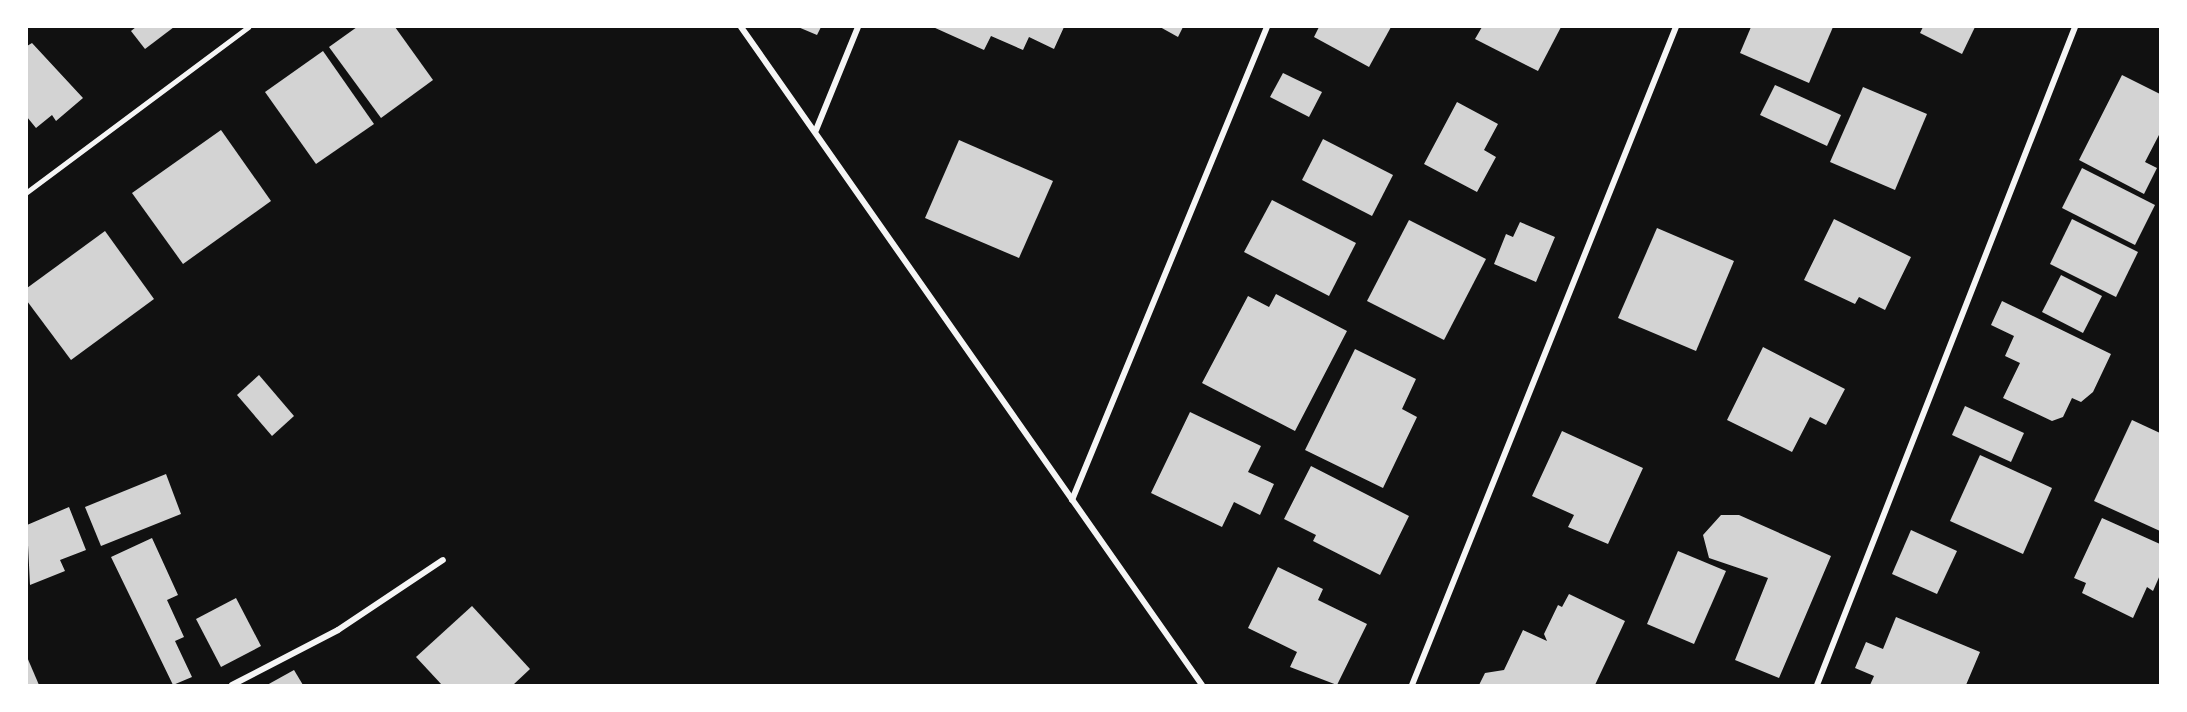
<!DOCTYPE html>
<style>
body{margin:0}
#map{position:relative;width:2187px;height:712px;overflow:hidden;background:#111;font-family:Ubuntu,sans-serif}
div>[style]{position:absolute}
.building>*{inset:0;background:#d3d3d3}
.service>*{height:4.5px;margin:-2.25px;padding:0 2.25px;transform-origin:2.25px;border-radius:2.25px;background:#f5f5f5}
.minor>*{height:6px;margin:-3px;padding:0 3px;transform-origin:3px;border-radius:3px;background:#f5f5f5}
span{translate:-50% -50%;white-space:nowrap;text-align:center;line-height:1.15;-webkit-text-stroke:4.5px #fff;paint-order:stroke}
.frame{position:absolute;inset:0;border:28px solid #fff;pointer-events:none}
</style>
<div id="map">
<div class="building">
<div style="clip-path:polygon(136px 27px,174px 27px,145px 49px,131px 31px)"></div>
<div style="clip-path:polygon(357px 27px,395px 27px,433px 80px,381px 118px,329px 47px)"></div>
<div style="clip-path:polygon(798px 27px,821px 27px,817px 35px)"></div>
<div style="clip-path:polygon(933px 27px,1064px 27px,1054px 49px,1029px 37px,1023px 50px,991px 36px,984px 50px)"></div>
<div style="clip-path:polygon(1160px 27px,1183px 27px,1178px 37px)"></div>
<div style="clip-path:polygon(1319px 27px,1391px 27px,1369px 67px,1314px 37px)"></div>
<div style="clip-path:polygon(1482px 27px,1561px 27px,1538px 71px,1475px 39px)"></div>
<div style="clip-path:polygon(1751px 27px,1833px 27px,1809px 83px,1740px 53px)"></div>
<div style="clip-path:polygon(1923px 27px,1975px 27px,1962px 54px,1920px 33px)"></div>
<div style="clip-path:polygon(32px 43px,83px 98px,56px 121px,52px 115px,36px 128px,27px 117px,27px 46px)"></div>
<div style="clip-path:polygon(323px 51px,374px 124px,316px 164px,265px 92px)"></div>
<div style="clip-path:polygon(1283px 73px,1322px 92px,1309px 117px,1270px 97px)"></div>
<div style="clip-path:polygon(2122px 75px,2160px 94px,2160px 133px,2145px 162px,2157px 168px,2144px 194px,2079px 160px)"></div>
<div style="clip-path:polygon(1775px 85px,1841px 115px,1827px 146px,1760px 115px)"></div>
<div style="clip-path:polygon(1863px 87px,1927px 114px,1895px 190px,1830px 162px)"></div>
<div style="clip-path:polygon(1457px 102px,1498px 124px,1484px 150px,1496px 157px,1477px 192px,1424px 164px)"></div>
<div style="clip-path:polygon(221px 130px,271px 201px,183px 264px,132px 193px)"></div>
<div style="clip-path:polygon(1323px 139px,1393px 175px,1372px 216px,1302px 180px)"></div>
<div style="clip-path:polygon(959px 140px,1053px 181px,1019px 258px,925px 218px)"></div>
<div style="clip-path:polygon(2082px 168px,2155px 205px,2135px 245px,2062px 208px)"></div>
<div style="clip-path:polygon(1272px 200px,1356px 243px,1329px 296px,1244px 252px)"></div>
<div style="clip-path:polygon(1834px 219px,1911px 257px,1885px 310px,1859px 297px,1855px 304px,1804px 280px)"></div>
<div style="clip-path:polygon(2072px 219px,2138px 252px,2116px 297px,2050px 264px)"></div>
<div style="clip-path:polygon(1409px 220px,1486px 259px,1444px 340px,1367px 301px)"></div>
<div style="clip-path:polygon(1520px 222px,1555px 237px,1536px 282px,1494px 264px,1506px 234px,1513px 237px)"></div>
<div style="clip-path:polygon(1657px 228px,1734px 261px,1696px 351px,1618px 318px)"></div>
<div style="clip-path:polygon(105px 231px,154px 299px,71px 360px,27px 301px,27px 288px)"></div>
<div style="clip-path:polygon(2061px 275px,2102px 296px,2083px 333px,2042px 312px)"></div>
<div style="clip-path:polygon(1276px 294px,1347px 331px,1295px 431px,1202px 383px,1248px 296px,1269px 307px)"></div>
<div style="clip-path:polygon(2002px 301px,2111px 354px,2093px 392px,2081px 402px,2072px 398px,2063px 417px,2052px 421px,2003px 398px,2020px 363px,2005px 356px,2014px 336px,1991px 325px)"></div>
<div style="clip-path:polygon(1763px 347px,1845px 389px,1826px 425px,1810px 417px,1792px 452px,1727px 420px)"></div>
<div style="clip-path:polygon(1355px 349px,1416px 379px,1402px 409px,1417px 417px,1383px 488px,1305px 450px)"></div>
<div style="clip-path:polygon(259px 375px,294px 416px,272px 436px,237px 395px)"></div>
<div style="clip-path:polygon(1965px 406px,2024px 433px,2011px 462px,1952px 435px)"></div>
<div style="clip-path:polygon(1190px 412px,1261px 446px,1248px 472px,1274px 484px,1260px 515px,1234px 502px,1222px 527px,1151px 493px)"></div>
<div style="clip-path:polygon(2132px 420px,2160px 433px,2160px 531px,2094px 501px)"></div>
<div style="clip-path:polygon(1562px 431px,1643px 468px,1608px 544px,1568px 527px,1574px 515px,1532px 496px)"></div>
<div style="clip-path:polygon(1980px 455px,2052px 488px,2023px 554px,1950px 521px)"></div>
<div style="clip-path:polygon(1311px 466px,1409px 516px,1380px 575px,1313px 541px,1316px 535px,1284px 519px)"></div>
<div style="clip-path:polygon(166px 474px,181px 514px,101px 546px,85px 507px)"></div>
<div style="clip-path:polygon(69px 507px,86px 550px,60px 560px,65px 571px,30px 585px,27px 525px)"></div>
<div style="clip-path:polygon(1721px 515px,1739px 515px,1831px 556px,1779px 678px,1735px 660px,1768px 578px,1709px 558px,1703px 535px)"></div>
<div style="clip-path:polygon(2102px 518px,2160px 544px,2160px 575px,2153px 591px,2147px 587px,2133px 618px,2082px 593px,2086px 583px,2074px 578px)"></div>
<div style="clip-path:polygon(1911px 530px,1957px 551px,1937px 594px,1892px 574px)"></div>
<div style="clip-path:polygon(152px 538px,178px 595px,167px 600px,184px 637px,175px 641px,192px 677px,173px 685px,111px 557px)"></div>
<div style="clip-path:polygon(1678px 551px,1726px 571px,1694px 644px,1647px 624px)"></div>
<div style="clip-path:polygon(1278px 567px,1323px 589px,1318px 600px,1367px 624px,1337px 685px,1290px 667px,1297px 652px,1248px 628px)"></div>
<div style="clip-path:polygon(1569px 594px,1625px 621px,1595px 685px,1479px 685px,1485px 673px,1504px 670px,1523px 630px,1547px 641px,1544px 634px,1558px 605px,1562px 607px)"></div>
<div style="clip-path:polygon(236px 598px,261px 646px,221px 667px,196px 619px)"></div>
<div style="clip-path:polygon(472px 606px,530px 669px,513px 685px,442px 685px,416px 657px)"></div>
<div style="clip-path:polygon(1896px 617px,1980px 652px,1966px 685px,1870px 685px,1874px 676px,1855px 668px,1866px 642px,1883px 649px)"></div>
<div style="clip-path:polygon(27px 657px,39px 685px,27px 685px)"></div>
<div style="clip-path:polygon(294px 670px,303px 685px,267px 685px)"></div>
</div>
<div class="service">
<div style="left:27px;top:192px;width:276px;rotate:-36.7deg"></div>
</div>
<div class="minor">
<div style="left:741px;top:27px;width:803px;rotate:54.98deg"></div>
<div style="left:816px;top:130px;width:111px;rotate:-67.8deg"></div>
<div style="left:1072px;top:500px;width:512px;rotate:-67.6deg"></div>
<div style="left:232px;top:685px;width:119px;rotate:-27.4deg"></div>
<div style="left:338px;top:630px;width:126px;rotate:-33.7deg"></div>
<div style="left:1412px;top:685px;width:709px;rotate:-68.14deg"></div>
<div style="left:1817px;top:685px;width:707px;rotate:-68.59deg"></div>
</div>
<div class="frame"></div>
</div>
